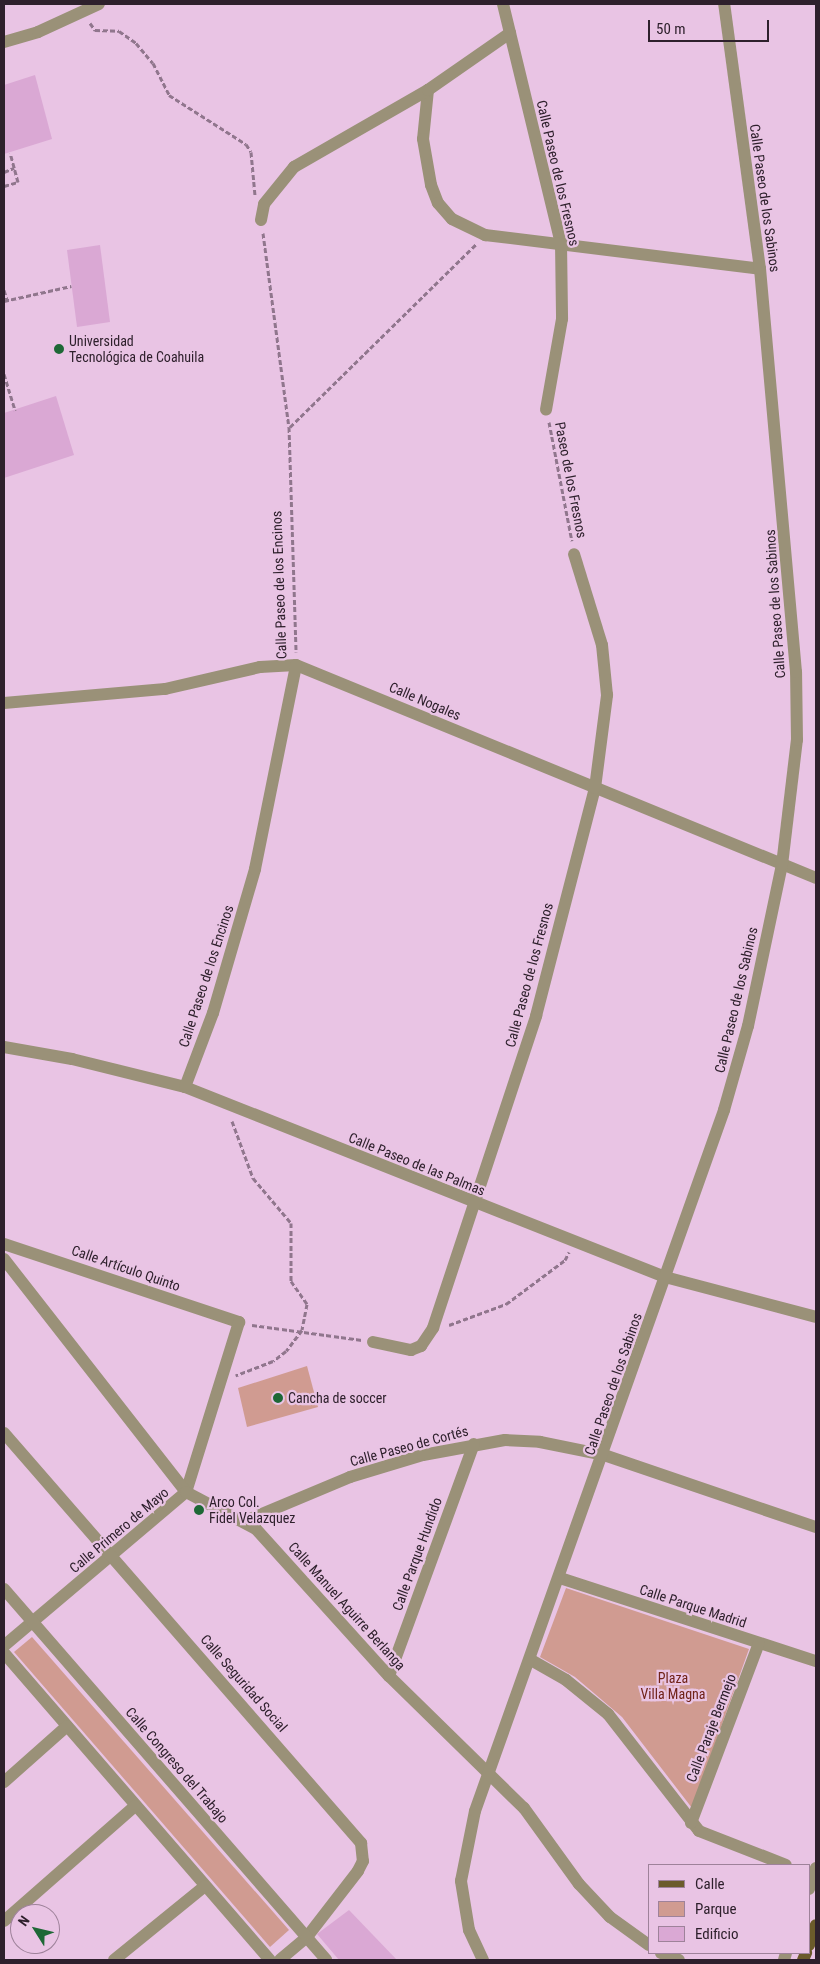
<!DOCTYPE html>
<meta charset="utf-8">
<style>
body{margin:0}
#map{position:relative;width:820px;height:1964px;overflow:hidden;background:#e9c4e4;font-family:"Roboto Condensed",sans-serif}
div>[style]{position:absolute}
.green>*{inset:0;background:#d09b91}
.building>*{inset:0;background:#daa8d4}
.path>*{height:3px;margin-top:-1.5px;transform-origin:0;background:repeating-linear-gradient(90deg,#90768d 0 5px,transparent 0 7.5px)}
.minor>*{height:12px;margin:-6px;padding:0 6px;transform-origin:6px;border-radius:6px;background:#9a9178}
.major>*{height:12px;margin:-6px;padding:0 6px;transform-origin:6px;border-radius:6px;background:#6b5b2b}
.dots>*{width:14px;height:14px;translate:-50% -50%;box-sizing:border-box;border:2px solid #e9c4e4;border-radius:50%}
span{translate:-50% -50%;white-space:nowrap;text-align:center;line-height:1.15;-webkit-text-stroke:4.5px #e9c4e4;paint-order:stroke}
.street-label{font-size:14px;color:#2e202c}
.poi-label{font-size:14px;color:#2e202c}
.left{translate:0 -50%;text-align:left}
.park-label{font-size:14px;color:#702218}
.frame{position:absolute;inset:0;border:5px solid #2e202c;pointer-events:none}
.legend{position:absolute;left:648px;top:1864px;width:162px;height:90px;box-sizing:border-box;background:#e9c4e4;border:1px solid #9e829a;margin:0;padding:6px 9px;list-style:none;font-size:15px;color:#2e202c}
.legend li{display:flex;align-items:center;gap:10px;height:25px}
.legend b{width:25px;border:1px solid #9e829a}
.north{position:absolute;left:10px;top:1904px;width:50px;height:50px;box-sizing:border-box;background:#e9c4e4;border:1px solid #9e829a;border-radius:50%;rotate:306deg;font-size:14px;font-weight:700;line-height:20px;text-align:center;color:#2e202c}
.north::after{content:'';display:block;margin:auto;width:18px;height:22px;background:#1e6836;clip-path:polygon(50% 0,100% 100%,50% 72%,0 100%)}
.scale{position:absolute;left:648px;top:20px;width:121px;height:22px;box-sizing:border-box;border:2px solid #2e202c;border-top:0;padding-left:6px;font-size:15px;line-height:18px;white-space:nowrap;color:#2e202c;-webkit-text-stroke:4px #e9c4e4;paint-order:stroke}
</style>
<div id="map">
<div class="green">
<div style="clip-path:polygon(307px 1366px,318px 1407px,247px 1427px,238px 1388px)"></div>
<div style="clip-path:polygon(566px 1588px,749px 1649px,692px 1808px,622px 1717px,575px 1677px,540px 1657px)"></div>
<div style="clip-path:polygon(32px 1637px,289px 1930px,270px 1947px,14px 1652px)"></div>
</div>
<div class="building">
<div style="clip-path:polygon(35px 75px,52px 139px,4px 154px,4px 85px)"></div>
<div style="clip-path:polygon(100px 245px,110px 322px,77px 327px,67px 250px)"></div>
<div style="clip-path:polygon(56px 396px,74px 455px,4px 478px,4px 413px)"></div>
<div style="clip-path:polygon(349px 1910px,397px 1960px,339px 1960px,317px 1934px)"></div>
</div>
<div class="path">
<div style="left:90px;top:23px;width:9px;rotate:54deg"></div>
<div style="left:95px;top:30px;width:24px;rotate:2deg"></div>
<div style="left:119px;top:31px;width:21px;rotate:35deg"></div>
<div style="left:136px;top:43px;width:26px;rotate:50deg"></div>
<div style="left:153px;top:63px;width:36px;rotate:63deg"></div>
<div style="left:169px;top:95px;width:91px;rotate:32.5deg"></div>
<div style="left:246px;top:144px;width:9px;rotate:58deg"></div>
<div style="left:251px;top:152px;width:43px;rotate:84.7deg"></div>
<div style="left:4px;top:172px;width:11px;rotate:-22deg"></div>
<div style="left:4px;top:186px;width:15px;rotate:-16deg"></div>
<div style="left:18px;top:182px;width:30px;rotate:-105deg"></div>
<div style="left:263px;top:233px;width:196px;rotate:82.4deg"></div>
<div style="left:289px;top:427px;width:225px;rotate:88.2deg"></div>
<div style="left:4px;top:290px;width:10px;rotate:73deg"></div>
<div style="left:4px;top:301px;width:69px;rotate:-12.6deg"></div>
<div style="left:4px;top:374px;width:38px;rotate:73deg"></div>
<div style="left:549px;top:422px;width:121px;rotate:79.1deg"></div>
<div style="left:290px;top:427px;width:261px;rotate:-44.5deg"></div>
<div style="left:232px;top:1121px;width:61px;rotate:69.8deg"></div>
<div style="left:253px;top:1178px;width:59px;rotate:49.8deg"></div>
<div style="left:291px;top:1223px;width:58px;rotate:90deg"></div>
<div style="left:291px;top:1281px;width:28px;rotate:55deg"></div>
<div style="left:307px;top:1304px;width:26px;rotate:101deg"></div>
<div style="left:302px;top:1330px;width:26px;rotate:127deg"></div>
<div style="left:286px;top:1351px;width:16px;rotate:142deg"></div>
<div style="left:273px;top:1361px;width:40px;rotate:159deg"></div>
<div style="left:252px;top:1325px;width:111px;rotate:7.8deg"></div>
<div style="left:449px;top:1325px;width:61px;rotate:-20.2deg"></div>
<div style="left:506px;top:1304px;width:74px;rotate:-36.7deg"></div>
<div style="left:565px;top:1260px;width:9px;rotate:-63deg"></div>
</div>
<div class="minor">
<div style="left:503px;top:4px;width:246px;rotate:76.4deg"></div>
<div style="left:561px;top:243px;width:76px;rotate:89.2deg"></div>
<div style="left:562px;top:319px;width:92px;rotate:100deg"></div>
<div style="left:4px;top:42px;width:35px;rotate:-16deg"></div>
<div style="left:38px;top:32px;width:67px;rotate:-24.7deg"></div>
<div style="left:428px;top:90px;width:49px;rotate:95.8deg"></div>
<div style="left:423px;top:139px;width:47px;rotate:80.1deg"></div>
<div style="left:431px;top:185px;width:19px;rotate:69deg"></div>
<div style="left:438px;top:203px;width:21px;rotate:49deg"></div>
<div style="left:452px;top:219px;width:37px;rotate:26deg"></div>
<div style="left:485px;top:235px;width:277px;rotate:7deg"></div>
<div style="left:261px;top:220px;width:16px;rotate:-79deg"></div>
<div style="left:264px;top:204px;width:48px;rotate:-51deg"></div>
<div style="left:294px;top:167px;width:155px;rotate:-29.9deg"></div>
<div style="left:428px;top:90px;width:100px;rotate:-34.8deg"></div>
<div style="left:4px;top:703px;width:162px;rotate:-5deg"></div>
<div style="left:165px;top:689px;width:98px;rotate:-13deg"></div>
<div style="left:260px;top:667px;width:36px;rotate:-3deg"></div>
<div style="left:296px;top:665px;width:562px;rotate:22.27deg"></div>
<div style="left:4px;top:1047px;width:69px;rotate:10deg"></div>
<div style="left:72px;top:1059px;width:116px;rotate:13.9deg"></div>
<div style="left:185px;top:1087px;width:516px;rotate:21.6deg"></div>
<div style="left:665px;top:1277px;width:156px;rotate:14.8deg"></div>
<div style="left:185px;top:1087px;width:79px;rotate:-69.3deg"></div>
<div style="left:213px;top:1013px;width:150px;rotate:-73.7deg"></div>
<div style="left:255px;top:869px;width:208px;rotate:-78.6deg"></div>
<div style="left:4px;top:1244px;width:248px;rotate:18.4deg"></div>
<div style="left:239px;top:1322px;width:178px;rotate:107.3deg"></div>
<div style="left:186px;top:1492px;width:238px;rotate:139.8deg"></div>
<div style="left:4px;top:1259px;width:296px;rotate:52deg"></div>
<div style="left:186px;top:1492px;width:79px;rotate:27.9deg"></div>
<div style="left:256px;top:1529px;width:198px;rotate:47.9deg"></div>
<div style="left:389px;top:1676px;width:189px;rotate:44.4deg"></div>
<div style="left:524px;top:1808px;width:94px;rotate:54.1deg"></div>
<div style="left:579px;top:1884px;width:45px;rotate:46.8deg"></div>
<div style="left:610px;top:1917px;width:48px;rotate:35.7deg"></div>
<div style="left:373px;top:1342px;width:39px;rotate:12deg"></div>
<div style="left:411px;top:1350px;width:11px;rotate:-22deg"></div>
<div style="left:421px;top:1346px;width:22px;rotate:-56deg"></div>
<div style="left:433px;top:1328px;width:329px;rotate:-71.7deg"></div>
<div style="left:536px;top:1016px;width:236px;rotate:-75.5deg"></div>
<div style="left:595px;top:788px;width:94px;rotate:-82.6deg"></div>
<div style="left:607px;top:695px;width:50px;rotate:-95.7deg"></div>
<div style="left:602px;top:645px;width:95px;rotate:-107.1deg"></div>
<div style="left:4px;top:1433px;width:544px;rotate:48.95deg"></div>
<div style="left:361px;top:1843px;width:18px;rotate:84deg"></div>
<div style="left:363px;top:1861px;width:11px;rotate:117deg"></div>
<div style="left:358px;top:1871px;width:83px;rotate:127.7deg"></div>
<div style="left:307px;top:1937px;width:35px;rotate:140deg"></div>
<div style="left:245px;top:1521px;width:114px;rotate:-22.7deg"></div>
<div style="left:350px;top:1477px;width:76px;rotate:-16.8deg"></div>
<div style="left:423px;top:1455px;width:83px;rotate:-10.4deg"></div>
<div style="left:505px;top:1440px;width:35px;rotate:3deg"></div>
<div style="left:540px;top:1442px;width:65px;rotate:11.5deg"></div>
<div style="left:604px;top:1455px;width:224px;rotate:18.8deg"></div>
<div style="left:560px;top:1578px;width:269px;rotate:18deg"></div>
<div style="left:4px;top:1589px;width:491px;rotate:49deg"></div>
<div style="left:4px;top:1653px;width:406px;rotate:49.1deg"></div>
<div style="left:531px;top:1660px;width:40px;rotate:29.7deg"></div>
<div style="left:566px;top:1680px;width:54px;rotate:39deg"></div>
<div style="left:608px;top:1714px;width:148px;rotate:52.1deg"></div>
<div style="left:699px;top:1831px;width:93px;rotate:21.3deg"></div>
<div style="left:389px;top:1676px;width:247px;rotate:-69.9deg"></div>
<div style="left:4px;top:1782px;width:84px;rotate:-41.6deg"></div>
<div style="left:691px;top:1823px;width:192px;rotate:-69.3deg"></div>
<div style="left:809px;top:1889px;width:22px;rotate:-72deg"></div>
<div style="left:4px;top:1921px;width:174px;rotate:-41.3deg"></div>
<div style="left:661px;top:1953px;width:19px;rotate:21deg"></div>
<div style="left:114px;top:1960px;width:117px;rotate:-39.1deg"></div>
<div style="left:483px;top:1960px;width:33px;rotate:-115deg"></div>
<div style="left:469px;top:1930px;width:50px;rotate:-99.3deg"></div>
<div style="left:461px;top:1881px;width:71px;rotate:-78.7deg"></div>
<div style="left:475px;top:1811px;width:744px;rotate:-70.44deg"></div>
<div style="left:724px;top:1110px;width:87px;rotate:-74.1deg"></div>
<div style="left:748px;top:1026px;width:165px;rotate:-78.1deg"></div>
<div style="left:782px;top:865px;width:126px;rotate:-83.2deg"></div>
<div style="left:797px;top:740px;width:68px;rotate:-90.8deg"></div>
<div style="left:796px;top:672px;width:405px;rotate:-95.1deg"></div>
<div style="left:760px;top:269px;width:267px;rotate:-97.7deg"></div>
<div style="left:784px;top:1960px;width:7px;rotate:-74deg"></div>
</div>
<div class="major">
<div style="left:809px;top:1945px;width:21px;rotate:-71deg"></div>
<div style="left:803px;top:1960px;width:8px;rotate:-67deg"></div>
</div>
<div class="dots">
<div style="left:59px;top:349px;background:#1e6836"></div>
<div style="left:278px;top:1398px;background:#1e6836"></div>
<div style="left:199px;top:1510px;background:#1e6836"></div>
</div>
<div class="street-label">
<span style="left:558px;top:173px;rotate:77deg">Calle Paseo de los Fresnos</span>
<span style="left:765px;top:198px;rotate:82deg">Calle Paseo de los Sabinos</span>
<span style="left:571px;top:480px;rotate:79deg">Paseo de los Fresnos</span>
<span style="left:279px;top:585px;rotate:-92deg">Calle Paseo de los Encinos</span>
<span style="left:775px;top:604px;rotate:-94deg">Calle Paseo de los Sabinos</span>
<span style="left:425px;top:701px;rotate:23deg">Calle Nogales</span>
<span style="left:529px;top:975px;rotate:-75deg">Calle Paseo de los Fresnos</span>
<span style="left:206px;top:976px;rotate:-72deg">Calle Paseo de los Encinos</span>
<span style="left:736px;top:1000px;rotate:-77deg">Calle Paseo de los Sabinos</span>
<span style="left:417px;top:1164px;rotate:22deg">Calle Paseo de las Palmas</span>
<span style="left:126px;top:1268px;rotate:19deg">Calle Artículo Quinto</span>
<span style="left:613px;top:1384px;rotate:-71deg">Calle Paseo de los Sabinos</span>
<span style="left:409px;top:1446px;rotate:-15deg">Calle Paseo de Cortés</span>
<span style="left:119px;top:1530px;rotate:-40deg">Calle Primero de Mayo</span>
<span style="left:417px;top:1554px;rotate:-70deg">Calle Parque Hundido</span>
<span style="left:347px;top:1606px;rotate:48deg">Calle Manuel Aguirre Berlanga</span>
<span style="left:693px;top:1606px;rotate:18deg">Calle Parque Madrid</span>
<span style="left:244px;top:1683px;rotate:49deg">Calle Seguridad Social</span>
<span style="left:711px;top:1728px;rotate:-69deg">Calle Paraje Bermejo</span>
<span style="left:177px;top:1765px;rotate:49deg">Calle Congreso del Trabajo</span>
</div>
<div class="poi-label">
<span class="left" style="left:69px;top:349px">Universidad<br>Tecnológica de Coahuila</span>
<span class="left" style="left:288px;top:1398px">Cancha de soccer</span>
<span class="left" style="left:209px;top:1510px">Arco Col.<br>Fidel Velazquez</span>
</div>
<div class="park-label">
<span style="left:673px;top:1686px">Plaza<br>Villa Magna</span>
</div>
<div class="frame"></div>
<ul class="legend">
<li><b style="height:6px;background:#6b5b2b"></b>Calle</li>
<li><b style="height:14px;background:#d09b91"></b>Parque</li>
<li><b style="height:14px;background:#daa8d4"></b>Edificio</li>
</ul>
<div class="north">N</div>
<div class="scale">50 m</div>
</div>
